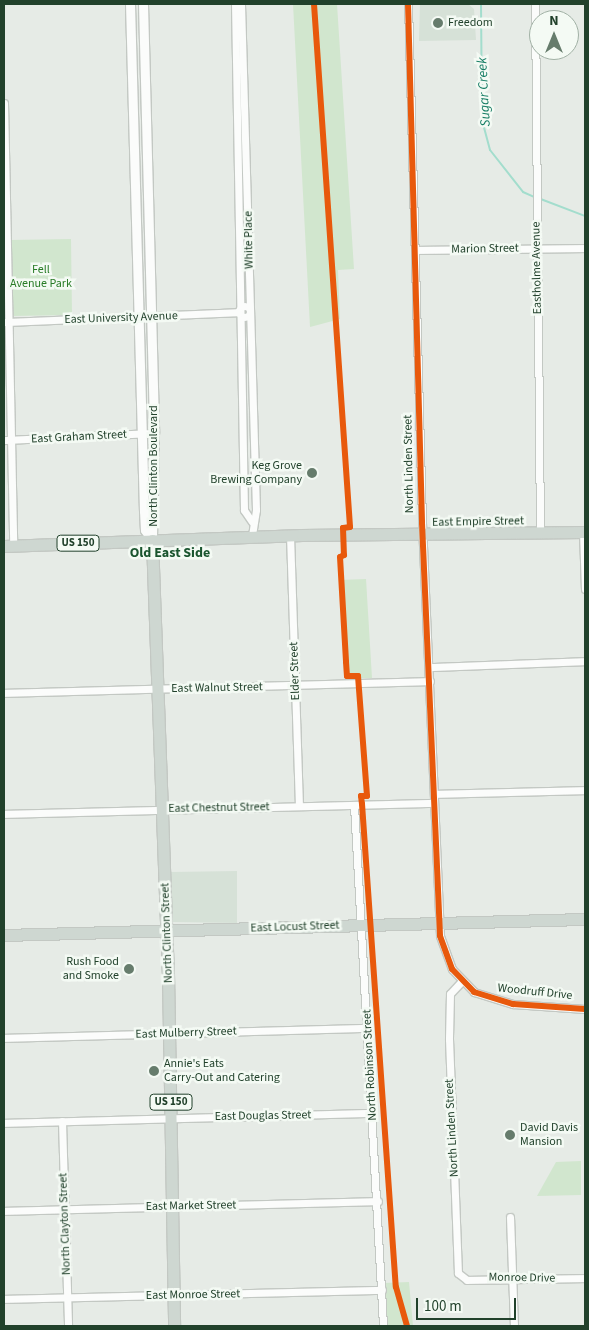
<!DOCTYPE html>
<style>
body{margin:0}
#map{position:relative;width:589px;height:1330px;overflow:hidden;background:#e6ebe6;font-family:"Source Sans 3",sans-serif}
div>[style]{position:absolute}
.built>*{inset:0;background:#d6e1d7}
.green>*{inset:0;background:#d1e6ce}
.stream>*{height:2px;margin:-1px;padding:0 1px;transform-origin:1px;border-radius:1px;background:#a3ddcd}
.roads{filter:drop-shadow(1px 0 #c3c8c3) drop-shadow(-1px 0 #c3c8c3) drop-shadow(0 1px #c3c8c3) drop-shadow(0 -1px #c3c8c3)}
.minor>*{height:7px;margin:-3.5px;padding:0 3.5px;transform-origin:3.5px;border-radius:3.5px;background:#fbfcfb}
.minor>.ring{margin:-3.5px;padding:0;box-sizing:content-box;background:none;border:7px solid #fbfcfb;border-radius:50%}
.tertiary>*{height:9px;margin:-4.5px;padding:0 4.5px;transform-origin:4.5px;border-radius:4.5px;background:#fbfcfb}
.primary>*{height:11px;margin:-5.5px;padding:0 5.5px;transform-origin:5.5px;border-radius:5.5px;background:#ced7d1}
.cycleway>*{height:6px;margin:-3px;padding:0 3px;transform-origin:3px;border-radius:3px;background:#e8590c}
.dots>*{width:14px;height:14px;translate:-50% -50%;box-sizing:border-box;border:2px solid #f4faf4;border-radius:50%}
span{translate:-50% -50%;white-space:nowrap;text-align:center;line-height:1.15;-webkit-text-stroke:5px #f4faf4;paint-order:stroke}
.shield-label span{padding:1px 4px;background:#f4faf4;border:1px solid;border-radius:4px;-webkit-text-stroke-width:0}
.shield-label{font-size:11px;color:#21412b;font-weight:700}
.poi-label{font-size:12px;color:#21412b}
.left{translate:0 -50%;text-align:left}
.right{translate:-100% -50%;text-align:right}
.street-label{font-size:12px;color:#21412b}
.park-label{font-size:12px;color:#297c27}
.water-label{font-size:14px;color:#157d64;font-style:italic}
.neighbourhood-label{font-size:14px;color:#1a552f;font-weight:700}
.frame{position:absolute;inset:0;border:5px solid #21412b;pointer-events:none}
.north{position:absolute;left:529px;top:10px;width:50px;height:50px;box-sizing:border-box;background:#f4faf4;border:1px solid #a0b0a4;border-radius:50%;rotate:0deg;font-size:14px;font-weight:700;line-height:20px;text-align:center;color:#21412b}
.north::after{content:'';display:block;margin:auto;width:18px;height:22px;background:#667c6c;clip-path:polygon(50% 0,100% 100%,50% 72%,0 100%)}
.scale{position:absolute;left:416px;top:1298px;width:100px;height:22px;box-sizing:border-box;border:2px solid #21412b;border-top:0;padding-left:6px;font-size:15px;line-height:18px;white-space:nowrap;color:#21412b;-webkit-text-stroke:4px #f4faf4;paint-order:stroke}
</style>
<div id="map">
<div class="built">
<div style="clip-path:polygon(420px 4px,468px 4px,474px 9px,476px 40px,419px 41px)"></div>
<div style="clip-path:polygon(237px 871px,237px 923px,173px 922px,171px 872px)"></div>
</div>
<div class="green">
<div style="clip-path:polygon(293px 4px,337px 4px,354px 269px,338px 270px,340px 319px,310px 327px)"></div>
<div style="clip-path:polygon(71px 239px,72px 315px,11px 316px,9px 240px)"></div>
<div style="clip-path:polygon(366px 579px,372px 678px,346px 679px,339px 580px)"></div>
<div style="clip-path:polygon(581px 1161px,581px 1195px,537px 1196px,556px 1162px)"></div>
<div style="clip-path:polygon(409px 1282px,413px 1326px,386px 1326px,384px 1283px)"></div>
</div>
<div class="stream">
<div style="left:481px;top:4px;width:116px;rotate:89.5deg"></div>
<div style="left:482px;top:120px;width:31px;rotate:75deg"></div>
<div style="left:490px;top:150px;width:53px;rotate:51.8deg"></div>
<div style="left:523px;top:192px;width:12px;rotate:24deg"></div>
<div style="left:538px;top:198px;width:50px;rotate:21deg"></div>
</div>
<div class="roads">
<div class="minor">
<div style="left:235px;top:4px;width:506px;rotate:88.98deg"></div>
<div style="left:244px;top:510px;width:14px;rotate:56deg"></div>
<div style="left:241px;top:4px;width:506px;rotate:88.3deg"></div>
<div style="left:256px;top:510px;width:26px;rotate:99deg"></div>
<div style="left:408px;top:4px;width:519px;rotate:88.45deg"></div>
<div style="left:422px;top:523px;width:413px;rotate:87.5deg"></div>
<div style="left:440px;top:936px;width:35px;rotate:70deg"></div>
<div style="left:452px;top:969px;width:32px;rotate:46deg"></div>
<div style="left:474px;top:992px;width:41px;rotate:17.1deg"></div>
<div style="left:513px;top:1004px;width:72px;rotate:4deg"></div>
<div style="left:535px;top:4px;width:528px;rotate:89.46deg"></div>
<div style="left:4px;top:103px;width:443px;rotate:88.8deg"></div>
<div style="left:416px;top:250px;width:169px;rotate:-0.7deg"></div>
<div class="ring" style="left:239.5px;top:306.5px;width:4px;height:4px"></div>
<div style="left:4px;top:322px;width:235px;rotate:-2.4deg"></div>
<div style="left:4px;top:440px;width:150px;rotate:-2.7deg"></div>
<div style="left:583px;top:532px;width:57px;rotate:88deg"></div>
<div style="left:290px;top:535px;width:271px;rotate:88.1deg"></div>
<div style="left:430px;top:667px;width:155px;rotate:-2.2deg"></div>
<div style="left:4px;top:693px;width:426px;rotate:-1.6deg"></div>
<div style="left:434px;top:794px;width:151px;rotate:-1.5deg"></div>
<div style="left:354px;top:805px;width:522px;rotate:86.81deg"></div>
<div style="left:4px;top:814px;width:430px;rotate:-1.5deg"></div>
<div style="left:461px;top:982px;width:16px;rotate:133deg"></div>
<div style="left:450px;top:994px;width:45px;rotate:91.3deg"></div>
<div style="left:449px;top:1039px;width:234px;rotate:87.8deg"></div>
<div style="left:458px;top:1273px;width:11px;rotate:38deg"></div>
<div style="left:467px;top:1280px;width:118px;rotate:-1deg"></div>
<div style="left:4px;top:1038px;width:363px;rotate:-1.6deg"></div>
<div style="left:62px;top:1121px;width:205px;rotate:88.3deg"></div>
<div style="left:4px;top:1123px;width:368px;rotate:-1.6deg"></div>
<div style="left:4px;top:1211px;width:374px;rotate:-1.5deg"></div>
<div style="left:510px;top:1217px;width:109px;rotate:87.9deg"></div>
<div style="left:4px;top:1299px;width:378px;rotate:-1.4deg"></div>
</div>
<div class="tertiary">
<div style="left:130px;top:4px;width:507px;rotate:88.42deg"></div>
<div style="left:144px;top:511px;width:19px;rotate:87deg"></div>
<div style="left:145px;top:530px;width:12px;rotate:55deg"></div>
<div style="left:143px;top:4px;width:429px;rotate:88.5deg"></div>
<div style="left:154px;top:433px;width:107px;rotate:91.1deg"></div>
</div>
<div class="primary">
<div style="left:152px;top:540px;width:434px;rotate:87.9deg"></div>
<div style="left:168px;top:974px;width:352px;rotate:89deg"></div>
<div style="left:4px;top:546px;width:298px;rotate:-2.1deg"></div>
<div style="left:302px;top:535px;width:283px;rotate:-0.6deg"></div>
<div style="left:4px;top:935px;width:581px;rotate:-1.58deg"></div>
</div>
</div>
<div class="cycleway">
<div style="left:314px;top:4px;width:524px;rotate:86.06deg"></div>
<div style="left:350px;top:527px;width:7px;rotate:172deg"></div>
<div style="left:343px;top:528px;width:27px;rotate:88deg"></div>
<div style="left:344px;top:555px;width:4px;rotate:153deg"></div>
<div style="left:340px;top:557px;width:105px;rotate:86.7deg"></div>
<div style="left:346px;top:662px;width:14px;rotate:86deg"></div>
<div style="left:347px;top:676px;width:11px"></div>
<div style="left:358px;top:676px;width:120px;rotate:85.7deg"></div>
<div style="left:367px;top:796px;width:6px;rotate:180deg"></div>
<div style="left:361px;top:796px;width:8px;rotate:83deg"></div>
<div style="left:362px;top:804px;width:484px;rotate:86deg"></div>
<div style="left:396px;top:1287px;width:41px;rotate:74.2deg"></div>
<div style="left:408px;top:4px;width:519px;rotate:88.45deg"></div>
<div style="left:422px;top:523px;width:413px;rotate:87.5deg"></div>
<div style="left:440px;top:936px;width:35px;rotate:70deg"></div>
<div style="left:452px;top:969px;width:32px;rotate:46deg"></div>
<div style="left:474px;top:992px;width:41px;rotate:17.1deg"></div>
<div style="left:513px;top:1004px;width:72px;rotate:4deg"></div>
</div>
<div class="dots">
<div style="left:438px;top:23px;background:#667c6c"></div>
<div style="left:312px;top:473px;background:#667c6c"></div>
<div style="left:129px;top:969px;background:#667c6c"></div>
<div style="left:154px;top:1071px;background:#667c6c"></div>
<div style="left:510px;top:1135px;background:#667c6c"></div>
</div>
<div class="shield-label">
<span style="left:78px;top:543px">US 150</span>
<span style="left:171px;top:1102px">US 150</span>
</div>
<div class="poi-label">
<span class="left" style="left:448px;top:23px">Freedom</span>
<span class="right" style="left:302px;top:473px">Keg Grove<br>Brewing Company</span>
<span class="right" style="left:119px;top:969px">Rush Food<br>and Smoke</span>
<span class="left" style="left:164px;top:1071px">Annie's Eats<br>Carry-Out and Catering</span>
<span class="left" style="left:520px;top:1135px">David Davis<br>Mansion</span>
</div>
<div class="street-label">
<span style="left:249px;top:240px;rotate:-91deg">White Place</span>
<span style="left:485px;top:249px;rotate:-1deg">Marion Street</span>
<span style="left:537px;top:268px;rotate:-91deg">Eastholme Avenue</span>
<span style="left:121px;top:318px;rotate:-2deg">East University Avenue</span>
<span style="left:79px;top:437px;rotate:-3deg">East Graham Street</span>
<span style="left:409px;top:464px;rotate:-91deg">North Linden Street</span>
<span style="left:154px;top:466px;rotate:-90deg">North Clinton Boulevard</span>
<span style="left:478px;top:522px;rotate:-1deg">East Empire Street</span>
<span style="left:295px;top:671px;rotate:-92deg">Elder Street</span>
<span style="left:217px;top:688px;rotate:-1deg">East Walnut Street</span>
<span style="left:219px;top:808px;rotate:-1deg">East Chestnut Street</span>
<span style="left:295px;top:927px;rotate:-2deg">East Locust Street</span>
<span style="left:167px;top:933px;rotate:-92deg">North Clinton Street</span>
<span style="left:535px;top:992px;rotate:6deg">Woodruff Drive</span>
<span style="left:186px;top:1033px;rotate:-2deg">East Mulberry Street</span>
<span style="left:370px;top:1065px;rotate:-93deg">North Robinson Street</span>
<span style="left:263px;top:1116px;rotate:-1deg">East Douglas Street</span>
<span style="left:452px;top:1128px;rotate:-93deg">North Linden Street</span>
<span style="left:191px;top:1206px;rotate:-1deg">East Market Street</span>
<span style="left:65px;top:1224px;rotate:-92deg">North Clayton Street</span>
<span style="left:522px;top:1278px;rotate:1deg">Monroe Drive</span>
<span style="left:193px;top:1295px;rotate:-1deg">East Monroe Street</span>
</div>
<div class="park-label">
<span style="left:41px;top:277px">Fell<br>Avenue Park</span>
</div>
<div class="water-label">
<span style="left:484px;top:92px;rotate:-93deg">Sugar Creek</span>
</div>
<div class="neighbourhood-label">
<span style="left:170px;top:553px">Old East Side</span>
</div>
<div class="frame"></div>
<div class="north">N</div>
<div class="scale">100 m</div>
</div>
